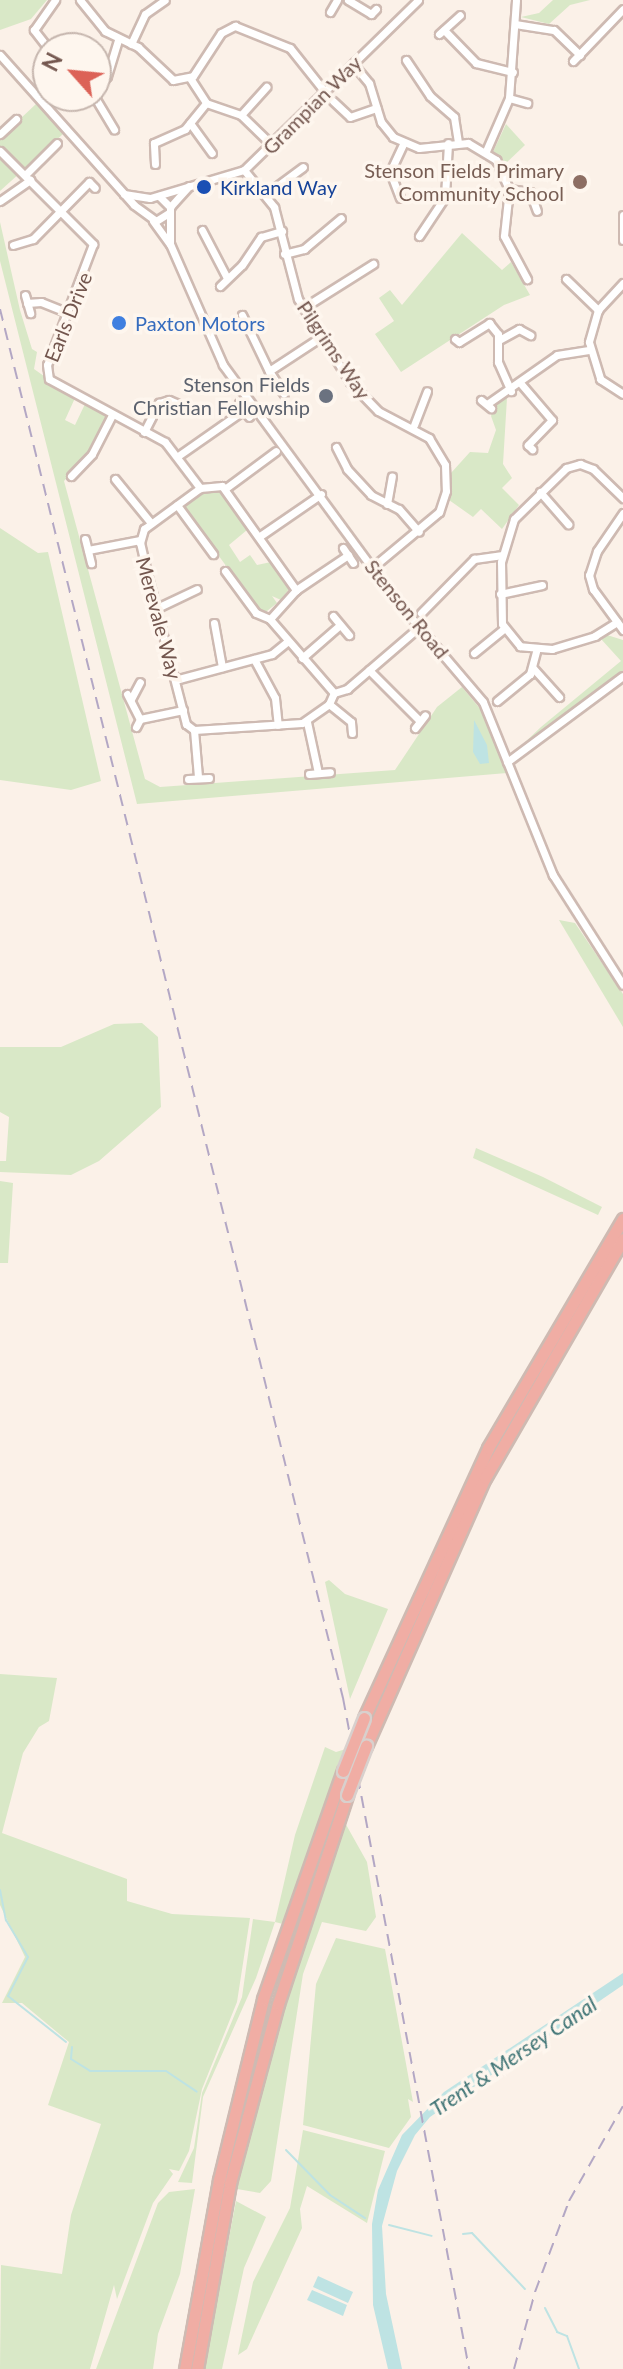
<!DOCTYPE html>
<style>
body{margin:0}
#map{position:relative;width:623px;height:2369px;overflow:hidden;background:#fbf1e8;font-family:Lato,sans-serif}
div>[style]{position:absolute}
.green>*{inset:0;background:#d9e8c7}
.water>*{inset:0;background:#bee3e3}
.stream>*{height:2px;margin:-1px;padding:0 1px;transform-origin:1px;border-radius:1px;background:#bee3e3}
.roads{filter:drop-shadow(2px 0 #cebab2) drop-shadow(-2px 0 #cebab2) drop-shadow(0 2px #cebab2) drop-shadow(0 -2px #cebab2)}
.minor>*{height:7px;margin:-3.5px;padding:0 3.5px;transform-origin:3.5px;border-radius:3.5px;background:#fff}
.highway>*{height:11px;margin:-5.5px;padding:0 5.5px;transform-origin:5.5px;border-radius:5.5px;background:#f0ada4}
.rail>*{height:2px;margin-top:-1px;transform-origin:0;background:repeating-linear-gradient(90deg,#b3a7c4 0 12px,transparent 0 20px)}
.bridges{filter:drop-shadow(2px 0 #d8d0cd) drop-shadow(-2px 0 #d8d0cd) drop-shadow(0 2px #d8d0cd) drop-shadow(0 -2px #d8d0cd)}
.highway-bridge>*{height:11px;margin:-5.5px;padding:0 5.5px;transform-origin:5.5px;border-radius:5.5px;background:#f0ada4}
.dots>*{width:22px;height:22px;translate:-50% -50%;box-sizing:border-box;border:4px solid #fef6ee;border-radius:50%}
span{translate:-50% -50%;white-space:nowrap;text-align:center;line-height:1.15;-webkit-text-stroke:7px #fef6ee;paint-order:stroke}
.street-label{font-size:20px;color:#73564e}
.education-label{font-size:20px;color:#785e54}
.right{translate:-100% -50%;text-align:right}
.transit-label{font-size:20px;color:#164399}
.left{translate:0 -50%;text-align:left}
.shop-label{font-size:20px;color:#366cbe}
.worship-label{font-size:20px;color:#5b616d}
.water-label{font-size:22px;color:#427677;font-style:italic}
.north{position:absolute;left:32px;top:32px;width:80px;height:80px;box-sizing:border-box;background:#fef6ee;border:2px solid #c6b6ae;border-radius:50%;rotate:297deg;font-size:22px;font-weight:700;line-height:32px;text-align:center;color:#73564e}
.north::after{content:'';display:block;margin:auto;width:28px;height:36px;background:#dc6257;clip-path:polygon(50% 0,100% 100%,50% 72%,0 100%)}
</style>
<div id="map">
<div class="green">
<div style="clip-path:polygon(0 0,47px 0,31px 19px,0 30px)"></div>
<div style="clip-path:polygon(553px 0,590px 0,570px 5px,549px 24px,521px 17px,539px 13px)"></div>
<div style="clip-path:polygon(37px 103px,63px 134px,0 191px,0 138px)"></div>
<div style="clip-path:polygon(506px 124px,525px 145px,504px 165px,493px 152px)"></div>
<div style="clip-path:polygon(0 222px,20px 310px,32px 349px,37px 352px,34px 369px,75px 398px,65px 420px,75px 425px,85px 404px,110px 415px,91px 452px,64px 481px,145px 779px,160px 787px,395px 770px,437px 707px,462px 687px,482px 711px,507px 773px,137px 804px,0 261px)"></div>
<div style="clip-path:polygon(462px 233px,502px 270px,511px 262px,530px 295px,504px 305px,401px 372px,375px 334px,394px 321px,379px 298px,390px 290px,402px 305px)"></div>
<div style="clip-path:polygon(507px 398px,503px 464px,512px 478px,502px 488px,519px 505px,502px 529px,481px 509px,473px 517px,449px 500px,451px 473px,470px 452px,488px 453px,496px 430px,491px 416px,496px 402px)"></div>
<div style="clip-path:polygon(209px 489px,220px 491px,247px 530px,229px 545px,240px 562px,250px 555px,257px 565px,271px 562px,289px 589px,281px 600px,272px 596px,277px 603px,262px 615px,183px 507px)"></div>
<div style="clip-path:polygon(0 528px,38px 553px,48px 552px,101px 781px,71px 790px,0 780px)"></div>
<div style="clip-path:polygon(607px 635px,623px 640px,623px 671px,523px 750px,521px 746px,541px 727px,621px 661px,601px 639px)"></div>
<div style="clip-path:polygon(559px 920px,575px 923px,623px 994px,623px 1027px)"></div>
<div style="clip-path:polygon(142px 1023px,158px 1037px,161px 1107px,99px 1161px,71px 1175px,0 1172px,0 1161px,6px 1161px,9px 1117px,0 1112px,0 1047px,61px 1047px,114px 1024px)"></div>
<div style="clip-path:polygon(476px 1148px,543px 1177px,602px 1207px,598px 1215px,473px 1158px)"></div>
<div style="clip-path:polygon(0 1181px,13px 1183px,8px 1263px,0 1263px)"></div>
<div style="clip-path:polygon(329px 1580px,345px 1594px,388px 1609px,350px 1699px,325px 1582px)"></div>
<div style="clip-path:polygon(0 1674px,57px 1678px,49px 1721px,39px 1727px,23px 1753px,2px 1833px,127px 1879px,127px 1901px,172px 1914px,250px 1918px,237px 2002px,202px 2089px,189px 2151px,179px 2171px,169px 2169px,173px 2174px,153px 2203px,117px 2299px,114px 2285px,90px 2369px,0 2369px,1px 2265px,62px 2274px,71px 2215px,101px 2124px,48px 2105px,69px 2042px,22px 2003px,2px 2003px,25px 1957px,0 1905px)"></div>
<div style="clip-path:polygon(325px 1747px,336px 1752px,346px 1749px,283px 1924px,275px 1922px,256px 1978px,203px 2097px,192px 2183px,178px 2182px,194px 2148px,202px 2093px,242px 1997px,253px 1919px,275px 1922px,295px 1835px)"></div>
<div style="clip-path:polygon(344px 1821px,367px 1862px,376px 1917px,366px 1931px,322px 1922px,303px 1974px,271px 2181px,260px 2193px,237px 2189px,269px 2054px)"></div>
<div style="clip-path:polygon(336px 1938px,385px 1949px,413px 2102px,408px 2099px,411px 2117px,389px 2148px,303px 2125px,316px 1984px)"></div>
<div style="clip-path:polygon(303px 2130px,385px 2151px,367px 2223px,307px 2186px,300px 2209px,302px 2228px,247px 2349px,238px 2355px,253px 2282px,290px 2208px)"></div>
<div style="clip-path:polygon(195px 2189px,180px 2274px,158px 2334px,153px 2369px,96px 2369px,158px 2203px,169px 2192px)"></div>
<div style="clip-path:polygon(236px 2201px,266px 2217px,244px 2268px,222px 2369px,204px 2369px)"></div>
</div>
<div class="water">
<div style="clip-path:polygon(474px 720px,487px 745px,489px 763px,480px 764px,473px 752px)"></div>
<div style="clip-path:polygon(623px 1973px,623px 1985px,430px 2117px,415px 2135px,397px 2171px,382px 2226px,386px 2294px,402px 2369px,388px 2369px,373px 2305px,372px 2224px,378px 2190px,402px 2135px,444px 2092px)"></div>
<div style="clip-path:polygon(318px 2276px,353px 2292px,348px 2303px,313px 2287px)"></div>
<div style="clip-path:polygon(312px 2290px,347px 2305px,343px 2316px,307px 2300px)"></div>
</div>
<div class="stream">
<div style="left:0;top:1890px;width:31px;rotate:79deg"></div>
<div style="left:6px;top:1920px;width:43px;rotate:59.3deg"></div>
<div style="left:28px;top:1957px;width:44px;rotate:117.1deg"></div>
<div style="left:8px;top:1996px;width:74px;rotate:38.4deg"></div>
<div style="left:72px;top:2047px;width:12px;rotate:95deg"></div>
<div style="left:71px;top:2059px;width:22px;rotate:32deg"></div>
<div style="left:90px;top:2071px;width:76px"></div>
<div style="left:166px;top:2071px;width:37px;rotate:34deg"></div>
<div style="left:286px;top:2150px;width:63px;rotate:45.6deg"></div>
<div style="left:330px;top:2195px;width:42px;rotate:33.3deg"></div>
<div style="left:389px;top:2225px;width:44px;rotate:14.3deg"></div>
<div style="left:463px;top:2234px;width:9px;rotate:-6deg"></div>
<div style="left:472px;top:2233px;width:77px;rotate:46.6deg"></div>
<div style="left:545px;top:2308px;width:27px;rotate:63deg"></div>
<div style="left:557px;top:2332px;width:11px;rotate:22deg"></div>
<div style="left:567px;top:2336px;width:35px;rotate:70deg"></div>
</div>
<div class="roads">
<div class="minor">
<div style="left:80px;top:0;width:40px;rotate:51deg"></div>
<div style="left:105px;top:31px;width:37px;rotate:26deg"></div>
<div style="left:138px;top:47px;width:48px;rotate:43.3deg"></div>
<div style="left:173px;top:80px;width:20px;rotate:-11deg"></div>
<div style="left:193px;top:76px;width:51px;rotate:-56.9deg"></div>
<div style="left:221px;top:33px;width:16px;rotate:-27deg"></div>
<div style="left:235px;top:26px;width:59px;rotate:21.8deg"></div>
<div style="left:290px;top:48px;width:56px;rotate:51.5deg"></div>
<div style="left:348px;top:0;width:27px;rotate:31deg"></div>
<div style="left:371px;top:14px;width:7px;rotate:-45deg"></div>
<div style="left:330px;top:12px;width:14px;rotate:-60deg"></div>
<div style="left:515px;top:24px;width:39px;rotate:9deg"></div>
<div style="left:554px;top:30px;width:36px;rotate:44deg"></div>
<div style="left:444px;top:30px;width:46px;rotate:45.9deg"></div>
<div style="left:476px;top:63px;width:38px;rotate:14deg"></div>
<div style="left:439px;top:34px;width:28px;rotate:-42deg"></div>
<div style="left:131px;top:44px;width:33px;rotate:-65deg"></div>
<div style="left:145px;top:14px;width:24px;rotate:-35deg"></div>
<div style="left:48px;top:48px;width:23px;rotate:-128deg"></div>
<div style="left:34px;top:30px;width:37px;rotate:-55deg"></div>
<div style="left:0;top:55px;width:201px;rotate:48.2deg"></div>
<div style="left:134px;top:205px;width:27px;rotate:36deg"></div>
<div style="left:156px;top:221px;width:15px;rotate:-32deg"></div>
<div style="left:406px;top:60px;width:43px;rotate:56.3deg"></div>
<div style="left:430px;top:96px;width:32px;rotate:41deg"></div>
<div style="left:454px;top:117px;width:25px;rotate:81deg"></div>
<div style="left:573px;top:61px;width:72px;rotate:-46.1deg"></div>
<div style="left:353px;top:64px;width:25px;rotate:50deg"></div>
<div style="left:369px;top:83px;width:41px;rotate:72.9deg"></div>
<div style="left:381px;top:122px;width:19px;rotate:51deg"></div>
<div style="left:393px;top:137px;width:28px;rotate:23deg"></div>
<div style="left:419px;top:148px;width:49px;rotate:-5.8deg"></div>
<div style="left:468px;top:143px;width:33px;rotate:31deg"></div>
<div style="left:496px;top:160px;width:32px;rotate:66deg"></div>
<div style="left:509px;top:189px;width:47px;rotate:96.1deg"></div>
<div style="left:504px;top:236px;width:49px;rotate:61.9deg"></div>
<div style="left:190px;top:78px;width:30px;rotate:57deg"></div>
<div style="left:206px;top:103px;width:37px;rotate:19deg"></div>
<div style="left:241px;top:115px;width:43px;rotate:44.1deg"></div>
<div style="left:96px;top:88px;width:16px;rotate:-47deg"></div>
<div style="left:107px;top:76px;width:39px;rotate:-73deg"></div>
<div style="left:94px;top:96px;width:39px;rotate:59deg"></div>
<div style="left:509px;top:98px;width:19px;rotate:16deg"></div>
<div style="left:333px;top:101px;width:23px;rotate:43deg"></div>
<div style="left:350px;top:117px;width:28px;rotate:-19deg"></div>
<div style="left:241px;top:115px;width:38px;rotate:-48deg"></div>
<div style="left:190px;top:123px;width:37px;rotate:54deg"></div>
<div style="left:0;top:134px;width:22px;rotate:-43deg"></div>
<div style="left:0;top:151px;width:132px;rotate:45deg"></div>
<div style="left:93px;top:244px;width:129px;rotate:110.8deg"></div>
<div style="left:47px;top:365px;width:14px;rotate:82deg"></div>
<div style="left:49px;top:379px;width:132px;rotate:28.5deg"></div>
<div style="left:165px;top:442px;width:58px;rotate:52.7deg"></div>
<div style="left:486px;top:151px;width:58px;rotate:-66.5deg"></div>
<div style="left:509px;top:98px;width:98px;rotate:-85.9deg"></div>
<div style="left:155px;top:164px;width:21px;rotate:-93deg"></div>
<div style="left:154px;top:143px;width:34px;rotate:-24deg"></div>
<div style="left:185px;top:129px;width:33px;rotate:-51deg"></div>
<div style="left:244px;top:170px;width:48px;rotate:51deg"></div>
<div style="left:274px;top:207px;width:95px;rotate:75.4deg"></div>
<div style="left:298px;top:299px;width:98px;rotate:57.9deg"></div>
<div style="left:350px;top:382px;width:40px;rotate:46deg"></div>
<div style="left:378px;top:411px;width:58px;rotate:27.9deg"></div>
<div style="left:429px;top:438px;width:31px;rotate:59deg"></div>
<div style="left:445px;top:465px;width:26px;rotate:88deg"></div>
<div style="left:446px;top:491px;width:22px;rotate:108deg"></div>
<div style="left:439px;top:512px;width:86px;rotate:140.2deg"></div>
<div style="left:25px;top:175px;width:45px;rotate:-45deg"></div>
<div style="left:509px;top:189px;width:21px;rotate:8deg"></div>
<div style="left:530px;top:192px;width:20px;rotate:70deg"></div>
<div style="left:124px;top:194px;width:26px;rotate:9deg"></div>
<div style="left:150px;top:198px;width:98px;rotate:-16.6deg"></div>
<div style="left:244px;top:170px;width:243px;rotate:-44.3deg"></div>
<div style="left:265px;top:195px;width:47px;rotate:-36.4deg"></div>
<div style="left:159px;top:196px;width:16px;rotate:45deg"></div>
<div style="left:170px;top:207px;width:35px;rotate:90deg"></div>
<div style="left:400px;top:198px;width:28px;rotate:-111deg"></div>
<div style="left:390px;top:172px;width:31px;rotate:-65deg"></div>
<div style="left:0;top:201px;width:37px;rotate:-35deg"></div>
<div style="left:170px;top:207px;width:28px;rotate:-48deg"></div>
<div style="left:623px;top:215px;width:25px;rotate:90deg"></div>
<div style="left:153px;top:221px;width:29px;rotate:54deg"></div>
<div style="left:170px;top:244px;width:132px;rotate:66.3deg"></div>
<div style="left:223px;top:365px;width:285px;rotate:53.7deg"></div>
<div style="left:392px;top:595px;width:140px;rotate:49.6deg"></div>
<div style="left:483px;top:702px;width:187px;rotate:68deg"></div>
<div style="left:553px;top:875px;width:130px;rotate:57.5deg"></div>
<div style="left:202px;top:230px;width:54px;rotate:62.5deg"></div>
<div style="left:419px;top:236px;width:47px;rotate:-56.3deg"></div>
<div style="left:445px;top:197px;width:54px;rotate:-86.8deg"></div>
<div style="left:13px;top:245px;width:21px;rotate:-17deg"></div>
<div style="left:33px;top:239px;width:80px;rotate:-45.5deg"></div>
<div style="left:89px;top:182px;width:8px;rotate:45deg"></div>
<div style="left:284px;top:254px;width:21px;rotate:-14deg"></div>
<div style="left:304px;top:249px;width:48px;rotate:-40deg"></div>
<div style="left:566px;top:279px;width:45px;rotate:44.1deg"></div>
<div style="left:623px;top:283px;width:37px;rotate:133deg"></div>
<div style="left:598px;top:310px;width:33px;rotate:106deg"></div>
<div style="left:589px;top:342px;width:39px;rotate:73deg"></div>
<div style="left:600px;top:379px;width:27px;rotate:33deg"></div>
<div style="left:220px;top:286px;width:30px;rotate:-44deg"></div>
<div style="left:242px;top:265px;width:34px;rotate:-56deg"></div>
<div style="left:261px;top:237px;width:22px;rotate:-16deg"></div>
<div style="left:25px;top:295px;width:19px;rotate:74deg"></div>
<div style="left:27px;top:303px;width:14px;rotate:-4deg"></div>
<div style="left:41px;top:302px;width:29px;rotate:22deg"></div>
<div style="left:303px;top:308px;width:83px;rotate:-32.2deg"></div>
<div style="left:242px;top:315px;width:62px;rotate:64.3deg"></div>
<div style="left:269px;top:371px;width:62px;rotate:-33.2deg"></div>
<div style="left:455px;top:339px;width:5px;rotate:37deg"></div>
<div style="left:459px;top:342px;width:36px;rotate:-32deg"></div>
<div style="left:489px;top:323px;width:14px;rotate:51deg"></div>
<div style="left:498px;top:334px;width:28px;rotate:90deg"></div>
<div style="left:498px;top:362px;width:32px;rotate:66deg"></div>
<div style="left:499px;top:340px;width:23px;rotate:-29deg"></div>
<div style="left:519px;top:329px;width:13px;rotate:29deg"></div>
<div style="left:269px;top:371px;width:27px;rotate:57deg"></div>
<div style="left:522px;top:385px;width:46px;rotate:49.4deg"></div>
<div style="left:552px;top:420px;width:35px;rotate:134deg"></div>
<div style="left:528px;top:445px;width:6px;rotate:45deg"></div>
<div style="left:481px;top:400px;width:13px;rotate:39deg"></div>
<div style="left:239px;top:403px;width:17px;rotate:54deg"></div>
<div style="left:487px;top:404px;width:85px;rotate:-35deg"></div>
<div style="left:557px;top:355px;width:32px;rotate:-9deg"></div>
<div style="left:414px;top:425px;width:36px;rotate:-69deg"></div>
<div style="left:144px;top:432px;width:33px;rotate:-63deg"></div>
<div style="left:159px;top:403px;width:10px;rotate:-17deg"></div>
<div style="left:169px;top:400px;width:15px;rotate:23deg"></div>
<div style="left:336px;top:447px;width:25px;rotate:63deg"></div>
<div style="left:347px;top:469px;width:35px;rotate:47deg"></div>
<div style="left:371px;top:495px;width:31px;rotate:27deg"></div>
<div style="left:399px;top:509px;width:30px;rotate:49deg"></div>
<div style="left:178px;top:456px;width:80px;rotate:-34.9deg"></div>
<div style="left:71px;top:476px;width:30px;rotate:-46deg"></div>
<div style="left:92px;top:454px;width:44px;rotate:-62.9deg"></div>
<div style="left:115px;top:479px;width:57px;rotate:50.7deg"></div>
<div style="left:226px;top:488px;width:62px;rotate:-36.5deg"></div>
<div style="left:540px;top:492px;width:43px;rotate:48.8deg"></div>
<div style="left:387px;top:504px;width:28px;rotate:-80deg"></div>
<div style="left:177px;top:505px;width:61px;rotate:53.7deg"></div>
<div style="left:623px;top:513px;width:46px;rotate:124.4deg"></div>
<div style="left:597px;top:551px;width:25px;rotate:108deg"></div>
<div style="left:589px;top:575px;width:15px;rotate:74deg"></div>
<div style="left:593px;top:589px;width:51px;rotate:53.8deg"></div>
<div style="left:260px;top:536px;width:74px;rotate:-34.5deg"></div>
<div style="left:85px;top:539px;width:25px;rotate:76deg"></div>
<div style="left:343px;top:548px;width:18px;rotate:56deg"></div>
<div style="left:88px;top:550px;width:53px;rotate:-10.9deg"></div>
<div style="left:225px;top:571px;width:52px;rotate:53.6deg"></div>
<div style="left:256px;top:613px;width:15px;rotate:23deg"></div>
<div style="left:500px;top:594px;width:43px;rotate:-12.1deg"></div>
<div style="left:157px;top:608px;width:44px;rotate:-25.4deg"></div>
<div style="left:421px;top:613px;width:76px;rotate:-45.5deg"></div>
<div style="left:474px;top:559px;width:27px;rotate:-8deg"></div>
<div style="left:333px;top:616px;width:25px;rotate:50deg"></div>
<div style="left:617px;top:622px;width:26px;rotate:148deg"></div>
<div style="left:595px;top:636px;width:45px;rotate:163.2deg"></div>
<div style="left:552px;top:649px;width:32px;rotate:-175deg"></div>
<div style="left:520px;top:646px;width:28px;rotate:-129deg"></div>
<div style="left:502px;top:624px;width:62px;rotate:-90.9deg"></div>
<div style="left:501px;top:562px;width:45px;rotate:-73.2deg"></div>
<div style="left:514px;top:519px;width:73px;rotate:-44.4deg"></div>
<div style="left:566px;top:468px;width:15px;rotate:-16deg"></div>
<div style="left:580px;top:464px;width:14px;rotate:21deg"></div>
<div style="left:593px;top:469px;width:42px;rotate:44deg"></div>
<div style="left:214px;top:623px;width:45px;rotate:79.7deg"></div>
<div style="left:474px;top:653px;width:38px;rotate:-39deg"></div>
<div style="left:302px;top:658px;width:50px;rotate:-41deg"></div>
<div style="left:254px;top:659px;width:44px;rotate:61.7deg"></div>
<div style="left:275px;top:698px;width:27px;rotate:84deg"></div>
<div style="left:533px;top:668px;width:39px;rotate:48deg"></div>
<div style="left:369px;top:670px;width:72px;rotate:45deg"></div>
<div style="left:175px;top:680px;width:100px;rotate:-15deg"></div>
<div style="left:272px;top:654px;width:19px;rotate:-39deg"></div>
<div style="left:334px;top:693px;width:98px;rotate:-130.9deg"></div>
<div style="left:270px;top:619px;width:39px;rotate:-48deg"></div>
<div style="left:296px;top:590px;width:63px;rotate:-33.9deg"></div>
<div style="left:334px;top:693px;width:14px;rotate:-17deg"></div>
<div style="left:347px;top:689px;width:95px;rotate:-40.7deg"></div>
<div style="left:127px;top:694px;width:28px;rotate:63deg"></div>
<div style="left:131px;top:699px;width:19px;rotate:-62deg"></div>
<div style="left:497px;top:701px;width:43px;rotate:-39.3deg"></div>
<div style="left:530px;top:674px;width:24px;rotate:-75deg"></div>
<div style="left:329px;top:704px;width:28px;rotate:39deg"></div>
<div style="left:351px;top:722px;width:11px;rotate:85deg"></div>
<div style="left:307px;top:722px;width:52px;rotate:77.8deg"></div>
<div style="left:136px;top:727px;width:9px;rotate:-63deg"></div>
<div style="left:140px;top:719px;width:44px;rotate:-11.8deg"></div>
<div style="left:415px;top:728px;width:16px;rotate:-52deg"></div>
<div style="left:194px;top:730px;width:10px;rotate:-143deg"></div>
<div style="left:186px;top:724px;width:152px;rotate:-104.5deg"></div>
<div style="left:148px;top:577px;width:35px;rotate:-103deg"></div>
<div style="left:140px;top:543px;width:15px;rotate:-74deg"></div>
<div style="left:144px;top:529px;width:69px;rotate:-36.2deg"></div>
<div style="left:200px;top:488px;width:22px;rotate:-5deg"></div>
<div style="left:222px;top:486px;width:128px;rotate:54.6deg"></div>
<div style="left:194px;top:730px;width:108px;rotate:-3.7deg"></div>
<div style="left:302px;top:723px;width:33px;rotate:-35deg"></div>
<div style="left:329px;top:704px;width:12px;rotate:-66deg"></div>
<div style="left:194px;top:730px;width:47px;rotate:85.1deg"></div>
<div style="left:507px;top:762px;width:144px;rotate:-36.6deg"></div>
<div style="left:309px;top:774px;width:21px;rotate:-5deg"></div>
<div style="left:188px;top:779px;width:21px;rotate:-3deg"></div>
</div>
<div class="highway">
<div style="left:364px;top:1718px;width:297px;rotate:-65.3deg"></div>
<div style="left:488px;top:1448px;width:266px;rotate:-59.5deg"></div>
<div style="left:366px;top:1746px;width:293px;rotate:-66.1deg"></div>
<div style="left:485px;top:1478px;width:276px;rotate:-60deg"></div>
<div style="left:185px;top:2369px;width:192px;rotate:-79.8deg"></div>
<div style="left:219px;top:2180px;width:186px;rotate:-76.3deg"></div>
<div style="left:263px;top:1999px;width:242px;rotate:-70.7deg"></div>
<div style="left:197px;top:2369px;width:189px;rotate:-79.9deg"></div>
<div style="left:230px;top:2183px;width:185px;rotate:-75deg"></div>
<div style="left:278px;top:2004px;width:220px;rotate:-71.7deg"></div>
</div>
</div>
<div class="rail">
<div style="left:0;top:309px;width:1431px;rotate:76.13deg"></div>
<div style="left:343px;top:1698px;width:683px;rotate:79.36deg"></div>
<div style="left:514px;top:2369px;width:80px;rotate:-74.7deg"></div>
<div style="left:535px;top:2292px;width:97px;rotate:-69.5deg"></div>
<div style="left:569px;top:2201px;width:109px;rotate:-60.4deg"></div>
</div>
<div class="bridges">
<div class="highway-bridge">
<div style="left:343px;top:1771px;width:57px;rotate:-68.4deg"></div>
<div style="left:347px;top:1795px;width:53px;rotate:-68.8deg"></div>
</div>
</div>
<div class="dots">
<div style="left:580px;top:182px;background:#8d6e63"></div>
<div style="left:204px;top:187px;background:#1a4fb4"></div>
<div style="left:119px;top:323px;background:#3f7fe0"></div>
<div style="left:326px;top:396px;background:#6b7280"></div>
</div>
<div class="street-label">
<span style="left:312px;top:105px;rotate:-45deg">Grampian Way</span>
<span style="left:68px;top:317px;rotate:-68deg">Earls Drive</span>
<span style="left:334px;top:350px;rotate:56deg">Pilgrims Way</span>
<span style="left:407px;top:609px;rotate:51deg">Stenson Road</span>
<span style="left:159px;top:618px;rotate:75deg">Merevale Way</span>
</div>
<div class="education-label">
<span class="right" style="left:564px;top:182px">Stenson Fields Primary<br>Community School</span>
</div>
<div class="transit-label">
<span class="left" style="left:220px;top:187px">Kirkland Way</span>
</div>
<div class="shop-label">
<span class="left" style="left:135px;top:323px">Paxton Motors</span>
</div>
<div class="worship-label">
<span class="right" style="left:310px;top:396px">Stenson Fields<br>Christian Fellowship</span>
</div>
<div class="water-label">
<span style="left:513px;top:2056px;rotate:-34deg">Trent &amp; Mersey Canal</span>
</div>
<div class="north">N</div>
</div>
